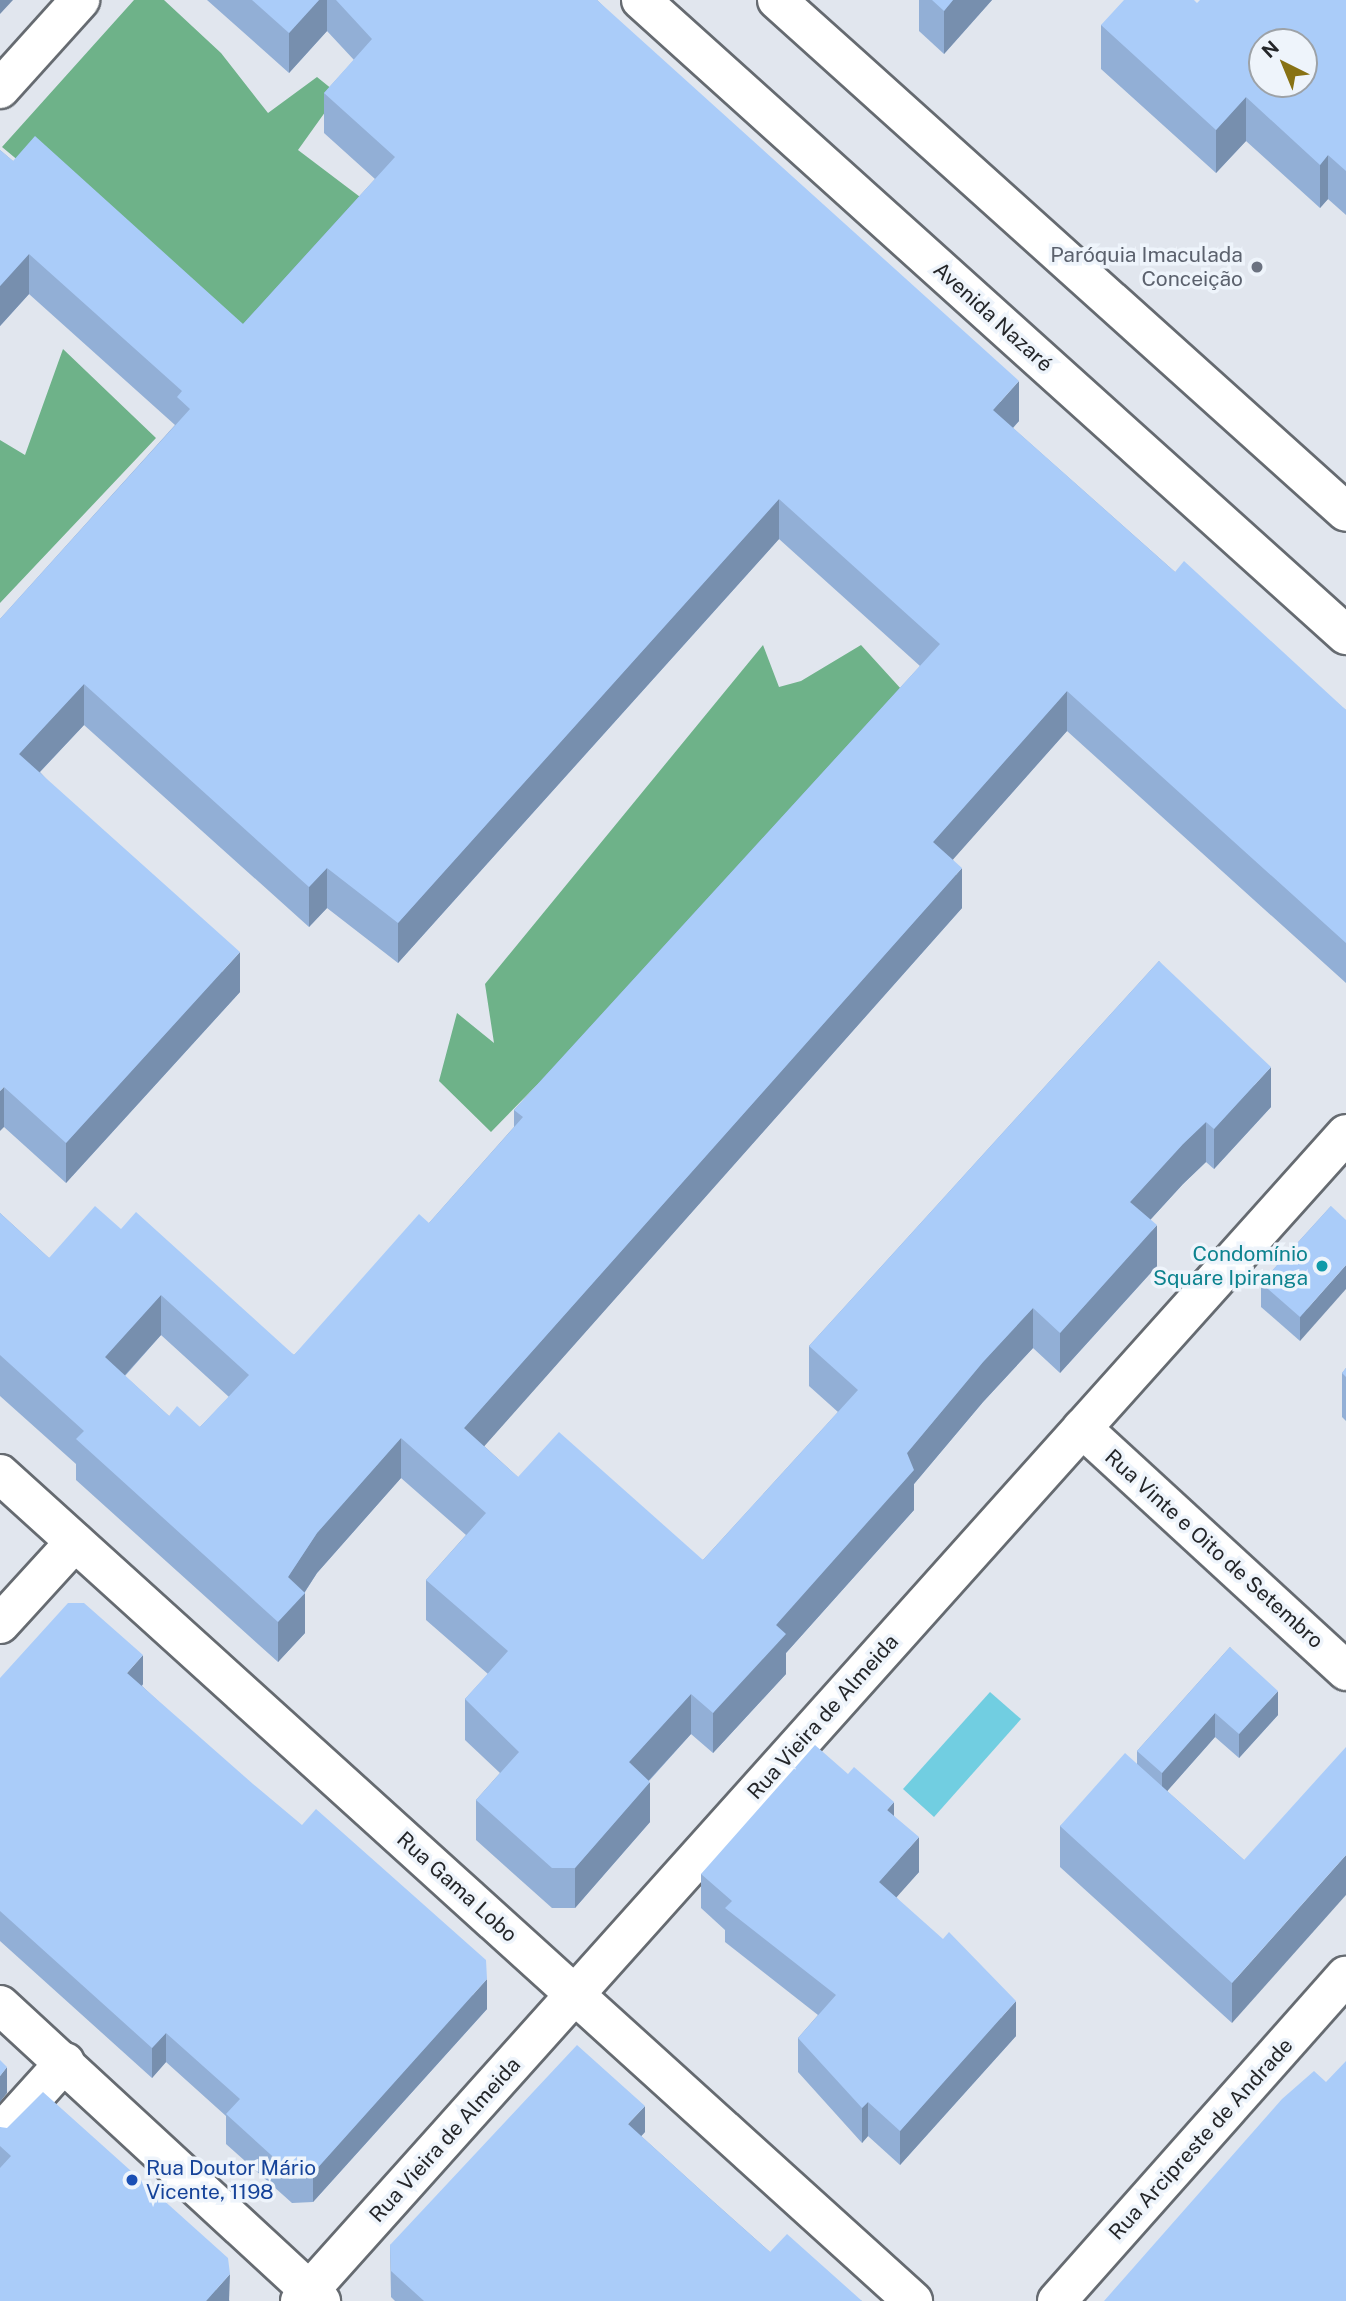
<!DOCTYPE html>
<meta charset="utf-8">
<style>
body{margin:0}
#map{position:relative;width:1346px;height:2301px;overflow:hidden;background:#e1e6ee;font-family:"Public Sans",sans-serif}
div>[style]{position:absolute}
.forest>*{inset:0;background:#6eb289}
.water>*{inset:0;background:#71cee1}
.roads{filter:drop-shadow(2px 0 #666b71) drop-shadow(-2px 0 #666b71) drop-shadow(0 2px #666b71) drop-shadow(0 -2px #666b71)}
.minor>*{height:38px;margin:-19px;padding:0 19px;transform-origin:19px;border-radius:19px;background:#fff}
.secondary>*{height:38px;margin:-19px;padding:0 19px;transform-origin:19px;border-radius:19px;background:#fff}
.wall>*{inset:0;background:#92afd6}
.shaded-wall>*{inset:0;background:#778fae}
.building>*{inset:0;background:#aaccf9}
.dots>*{width:19px;height:19px;translate:-50% -50%;box-sizing:border-box;border:4px solid #eef4fb;border-radius:50%}
span{translate:-50% -50%;white-space:nowrap;text-align:center;line-height:1.15;-webkit-text-stroke:7px #eef4fb;paint-order:stroke}
.worship-label{font-size:21px;color:#5b616d}
.right{translate:-100% -50%;text-align:right}
.street-label{font-size:21px;color:#242629}
.culture-label{font-size:21px;color:#0d838f}
.transit-label{font-size:21px;color:#164399}
.left{translate:0 -50%;text-align:left}
.north{position:absolute;left:1248px;top:28px;width:70px;height:70px;box-sizing:border-box;background:#eef4fb;border:2px solid #9da2a7;border-radius:50%;rotate:317deg;font-size:19px;font-weight:700;line-height:28px;text-align:center;color:#242629}
.north::after{content:'';display:block;margin:auto;width:24px;height:32px;background:#887214;clip-path:polygon(50% 0,100% 100%,50% 72%,0 100%)}
</style>
<div id="map">
<div class="forest">
<div style="clip-path:polygon(134px 0,164px 0,221px 53px,268px 113px,317px 77px,338px 94px,298px 150px,372px 206px,238px 343px,2px 147px)"></div>
<div style="clip-path:polygon(63px 349px,156px 438px,0 603px,0 440px,25px 455px)"></div>
<div style="clip-path:polygon(763px 645px,779px 687px,801px 681px,861px 645px,912px 701px,491px 1132px,439px 1081px,457px 1013px,494px 1043px,485px 984px)"></div>
</div>
<div class="water">
<div style="clip-path:polygon(990px 1692px,1021px 1719px,934px 1817px,903px 1789px)"></div>
</div>
<div class="roads">
<div class="minor">
<div style="left:0;top:89px;width:120px;rotate:-48deg"></div>
<div style="left:1082px;top:1428px;width:359px;rotate:42.6deg"></div>
<div style="left:0;top:1474px;width:1232px;rotate:42.17deg"></div>
<div style="left:0;top:1624px;width:111px;rotate:-47.6deg"></div>
<div style="left:0;top:2005px;width:437px;rotate:42.7deg"></div>
<div style="left:0;top:2134px;width:97px;rotate:-47.9deg"></div>
<div style="left:300px;top:2301px;width:1567px;rotate:-48.13deg"></div>
<div style="left:1057px;top:2301px;width:435px;rotate:-48.4deg"></div>
</div>
<div class="secondary">
<div style="left:641px;top:0;width:949px;rotate:42.01deg"></div>
<div style="left:777px;top:0;width:765px;rotate:41.98deg"></div>
</div>
</div>
<div class="wall">
<div style="clip-path:polygon(evenodd,207px 0,597px 0,1019px 421px,1013px 428px,1175px 572px,1346px 710px,1346px 983px,1067px 731px,953px 859px,962px 908px,484px 1446px,518px 1477px,703px 1560px,838px 1412px,809px 1386px,809px 1346px,1159px 961px,1271px 1107px,1214px 1169px,1206px 1162px,1183px 1184px,1150px 1220px,1157px 1266px,1060px 1373px,1033px 1348px,983px 1402px,914px 1484px,914px 1510px,786px 1653px,786px 1674px,713px 1753px,691px 1734px,649px 1781px,650px 1822px,575px 1908px,552px 1908px,476px 1840px,476px 1800px,500px 1773px,465px 1740px,465px 1699px,488px 1674px,426px 1620px,426px 1580px,466px 1535px,401px 1478px,317px 1573px,305px 1592px,305px 1633px,278px 1662px,76px 1480px,76px 1464px,0 1396px,0 1213px,49px 1258px,121px 1229px,294px 1355px,429px 1223px,514px 1127px,514px 1110px,920px 666px,779px 539px,398px 963px,327px 908px,309px 927px,84px 725px,40px 772px,240px 992px,66px 1183px,4px 1127px,0 619px,175px 425px,29px 294px,0 326px,0 150px,13px 161px,243px 324px,375px 179px,324px 133px,324px 93px,354px 60px,327px 31px,289px 73px,207px 0,161px 1335px,229px 1397px,200px 1427px,169px 1416px,125px 1376px,161px 1335px)"></div>
<div style="clip-path:polygon(919px 0,992px 0,944px 54px,919px 31px)"></div>
<div style="clip-path:polygon(1346px 0,1346px 215px,1328px 199px,1320px 208px,1246px 141px,1216px 173px,1101px 69px,1101px 25px,1197px 3px)"></div>
<div style="clip-path:polygon(1331px 1206px,1300px 1341px,1261px 1307px,1261px 1283px)"></div>
<div style="clip-path:polygon(1346px 1368px,1346px 1421px,1342px 1417px,1342px 1373px)"></div>
<div style="clip-path:polygon(1230px 1647px,1278px 1715px,1239px 1758px,1215px 1737px,1167px 1791px,1244px 1860px,1232px 2023px,1060px 1867px,1060px 1826px,1137px 1764px,1137px 1751px)"></div>
<div style="clip-path:polygon(0 1678px,143px 1684px,142px 1686px,487px 2009px,313px 2202px,292px 2203px,226px 2144px,226px 2116px,166px 2062px,152px 2078px,0 1941px)"></div>
<div style="clip-path:polygon(894px 1816px,919px 1872px,896px 1897px,1016px 2036px,900px 2165px,868px 2136px,862px 2143px,798px 2072px,798px 2038px,818px 2015px,725px 1942px,725px 1930px,701px 1908px,701px 1874px)"></div>
<div style="clip-path:polygon(0 2127px,230px 2301px,0 2301px)"></div>
<div style="clip-path:polygon(645px 2132px,641px 2136px,706px 2195px,770px 2252px,862px 2301px,395px 2301px,391px 2297px,390px 2245px)"></div>
</div>
<div class="shaded-wall">
<div style="clip-path:polygon(0 0,13px 0,0 14px)"></div>
<div style="clip-path:polygon(319px 0,327px 0,327px 31px,289px 73px,289px 33px)"></div>
<div style="clip-path:polygon(953px 0,992px 0,944px 54px,944px 11px)"></div>
<div style="clip-path:polygon(1246px 97px,1246px 141px,1216px 173px,1216px 130px)"></div>
<div style="clip-path:polygon(1328px 155px,1328px 199px,1320px 208px,1320px 165px)"></div>
<div style="clip-path:polygon(29px 254px,29px 294px,0 326px,0 286px)"></div>
<div style="clip-path:polygon(1019px 381px,1019px 421px,993px 450px,993px 410px)"></div>
<div style="clip-path:polygon(779px 499px,779px 539px,398px 963px,398px 923px)"></div>
<div style="clip-path:polygon(84px 684px,84px 725px,19px 794px,19px 754px)"></div>
<div style="clip-path:polygon(1067px 691px,1067px 731px,933px 882px,933px 842px)"></div>
<div style="clip-path:polygon(327px 868px,327px 908px,309px 927px,309px 887px)"></div>
<div style="clip-path:polygon(962px 868px,962px 908px,464px 1469px,464px 1428px)"></div>
<div style="clip-path:polygon(240px 952px,240px 992px,66px 1183px,66px 1143px)"></div>
<div style="clip-path:polygon(1271px 1067px,1271px 1107px,1214px 1169px,1214px 1129px)"></div>
<div style="clip-path:polygon(4px 1087px,4px 1127px,0 1131px,0 1091px)"></div>
<div style="clip-path:polygon(1206px 1122px,1206px 1162px,1183px 1184px,1130px 1242px,1130px 1202px,1183px 1144px)"></div>
<div style="clip-path:polygon(1157px 1225px,1157px 1266px,1060px 1373px,1060px 1333px)"></div>
<div style="clip-path:polygon(1346px 1265px,1346px 1289px,1300px 1341px,1300px 1317px)"></div>
<div style="clip-path:polygon(161px 1295px,161px 1335px,105px 1397px,105px 1357px)"></div>
<div style="clip-path:polygon(1033px 1308px,1033px 1348px,983px 1402px,914px 1484px,914px 1510px,786px 1653px,786px 1674px,713px 1753px,713px 1713px,776px 1625px,907px 1453px,983px 1362px)"></div>
<div style="clip-path:polygon(401px 1438px,401px 1478px,317px 1573px,302px 1596px,305px 1593px,305px 1633px,278px 1662px,278px 1622px,288px 1577px,317px 1533px)"></div>
<div style="clip-path:polygon(143px 1655px,143px 1684px,127px 1702px,127px 1673px)"></div>
<div style="clip-path:polygon(1278px 1691px,1278px 1715px,1239px 1758px,1239px 1734px)"></div>
<div style="clip-path:polygon(691px 1694px,691px 1734px,629px 1802px,629px 1762px)"></div>
<div style="clip-path:polygon(1215px 1713px,1215px 1737px,1162px 1797px,1162px 1773px)"></div>
<div style="clip-path:polygon(650px 1782px,650px 1822px,575px 1908px,575px 1868px)"></div>
<div style="clip-path:polygon(894px 1802px,894px 1837px,887px 1810px)"></div>
<div style="clip-path:polygon(919px 1837px,919px 1872px,879px 1917px,879px 1882px)"></div>
<div style="clip-path:polygon(1346px 1855px,1346px 1895px,1232px 2023px,1232px 1983px)"></div>
<div style="clip-path:polygon(487px 1979px,487px 2009px,313px 2202px,313px 2173px)"></div>
<div style="clip-path:polygon(1016px 2001px,1016px 2036px,900px 2165px,900px 2131px)"></div>
<div style="clip-path:polygon(166px 2033px,166px 2062px,152px 2078px,152px 2048px)"></div>
<div style="clip-path:polygon(7px 2067px,7px 2093px,0 2102px,0 2076px)"></div>
<div style="clip-path:polygon(868px 2102px,868px 2136px,862px 2143px,862px 2108px)"></div>
<div style="clip-path:polygon(645px 2106px,645px 2132px,628px 2150px,628px 2124px)"></div>
<div style="clip-path:polygon(230px 2274px,229px 2301px,206px 2301px)"></div>
</div>
<div class="building">
<div style="clip-path:polygon(252px 0,319px 0,289px 33px)"></div>
<div style="clip-path:polygon(evenodd,336px 0,597px 0,1019px 381px,993px 410px,1175px 572px,1184px 561px,1346px 710px,1346px 943px,1067px 691px,933px 842px,962px 868px,464px 1428px,518px 1477px,559px 1432px,703px 1560px,858px 1390px,809px 1346px,1159px 961px,1271px 1067px,1214px 1129px,1206px 1122px,1183px 1144px,1130px 1202px,1157px 1225px,1060px 1333px,1033px 1308px,983px 1362px,907px 1453px,914px 1470px,776px 1625px,786px 1634px,713px 1713px,691px 1694px,629px 1762px,650px 1782px,575px 1868px,552px 1868px,476px 1800px,519px 1752px,465px 1699px,508px 1651px,426px 1580px,486px 1513px,401px 1438px,317px 1533px,288px 1577px,305px 1593px,278px 1622px,76px 1439px,84px 1431px,0 1355px,0 1213px,49px 1258px,95px 1206px,121px 1229px,136px 1212px,294px 1355px,419px 1214px,429px 1223px,523px 1117px,514px 1110px,940px 644px,779px 499px,398px 923px,327px 868px,309px 887px,84px 684px,19px 754px,240px 952px,66px 1143px,4px 1087px,0 1091px,0 619px,190px 409px,177px 397px,182px 391px,29px 254px,0 286px,0 150px,13px 161px,35px 136px,243px 324px,395px 157px,324px 93px,372px 39px,336px 0,161px 1295px,249px 1375px,200px 1427px,177px 1406px,169px 1416px,105px 1357px,161px 1295px)"></div>
<div style="clip-path:polygon(932px 0,953px 0,944px 11px)"></div>
<div style="clip-path:polygon(evenodd,1124px 0,1194px 0,1197px 3px,1200px 0,1346px 0,1346px 171px,1328px 155px,1320px 165px,1246px 97px,1216px 130px,1101px 25px,1124px 0,1262px 42px,1304px 42px,1304px 84px,1262px 84px,1262px 42px)"></div>
<div style="clip-path:polygon(1331px 1206px,1346px 1220px,1346px 1265px,1300px 1317px,1261px 1283px)"></div>
<div style="clip-path:polygon(1346px 1368px,1346px 1377px,1342px 1373px)"></div>
<div style="clip-path:polygon(68px 1603px,84px 1603px,143px 1655px,127px 1673px,253px 1784px,302px 1825px,316px 1809px,486px 1960px,487px 1979px,313px 2173px,292px 2174px,226px 2114px,240px 2099px,166px 2033px,152px 2048px,0 1911px,0 1678px)"></div>
<div style="clip-path:polygon(1230px 1647px,1278px 1691px,1239px 1734px,1215px 1713px,1162px 1773px,1137px 1751px)"></div>
<div style="clip-path:polygon(815px 1745px,848px 1774px,854px 1767px,894px 1802px,887px 1810px,919px 1837px,879px 1882px,943px 1939px,949px 1932px,1016px 2001px,900px 2131px,868px 2102px,862px 2108px,798px 2038px,836px 1995px,725px 1908px,732px 1901px,701px 1874px)"></div>
<div style="clip-path:polygon(1346px 1747px,1346px 1855px,1232px 1983px,1060px 1826px,1125px 1753px,1244px 1860px)"></div>
<div style="clip-path:polygon(577px 2045px,645px 2106px,628px 2124px,706px 2195px,770px 2252px,787px 2234px,862px 2301px,424px 2301px,391px 2271px,390px 2245px)"></div>
<div style="clip-path:polygon(0 2060px,7px 2067px,0 2076px)"></div>
<div style="clip-path:polygon(1346px 2061px,1346px 2301px,1104px 2301px,1282px 2099px,1314px 2071px,1326px 2082px)"></div>
<div style="clip-path:polygon(43px 2092px,228px 2258px,230px 2274px,206px 2301px,0 2301px,0 2168px,11px 2156px,0 2146px,0 2127px,7px 2128px)"></div>
</div>
<div class="dots">
<div style="left:1257px;top:267px;background:#6b7280"></div>
<div style="left:1322px;top:1266px;background:#0f9aa8"></div>
<div style="left:132px;top:2180px;background:#1a4fb4"></div>
</div>
<div class="worship-label">
<span class="right" style="left:1243px;top:267px">Paróquia Imaculada<br>Conceição</span>
</div>
<div class="street-label">
<span style="left:993px;top:317px;rotate:42deg">Avenida Nazaré</span>
<span style="left:1214px;top:1549px;rotate:42deg">Rua Vinte e Oito de Setembro</span>
<span style="left:823px;top:1717px;rotate:-48deg">Rua Vieira de Almeida</span>
<span style="left:457px;top:1887px;rotate:42deg">Rua Gama Lobo</span>
<span style="left:1201px;top:2139px;rotate:-48deg">Rua Arcipreste de Andrade</span>
<span style="left:445px;top:2140px;rotate:-48deg">Rua Vieira de Almeida</span>
</div>
<div class="culture-label">
<span class="right" style="left:1308px;top:1266px">Condomínio<br>Square Ipiranga</span>
</div>
<div class="transit-label">
<span class="left" style="left:146px;top:2180px">Rua Doutor Mário<br>Vicente, 1198</span>
</div>
<div class="north">N</div>
</div>
